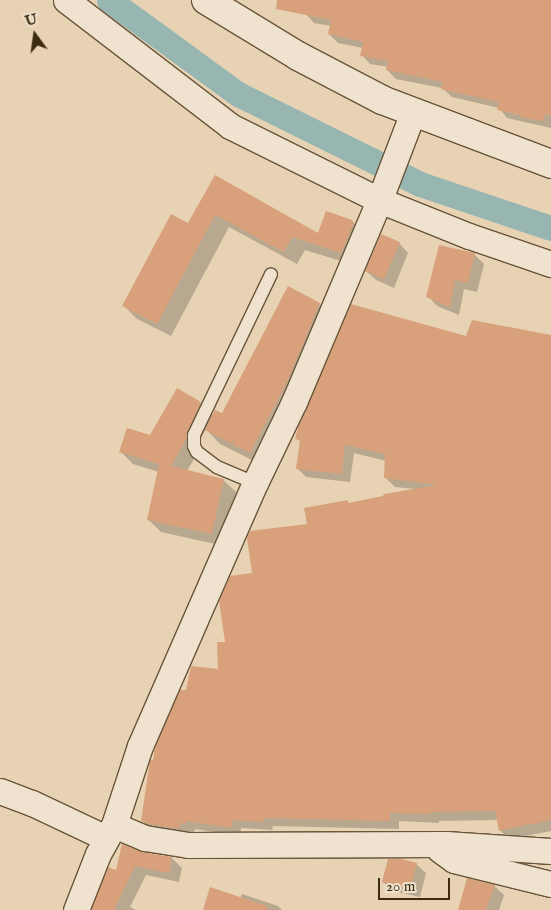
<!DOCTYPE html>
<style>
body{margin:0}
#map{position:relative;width:551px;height:910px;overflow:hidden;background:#e7d2b3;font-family:"IM FELL English",serif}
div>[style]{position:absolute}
.shadow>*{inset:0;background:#0003}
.canal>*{height:25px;margin:-12.5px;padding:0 12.5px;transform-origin:12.5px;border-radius:12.5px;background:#97b6b1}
.building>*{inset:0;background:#d8a17b}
.roads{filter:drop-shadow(1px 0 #685439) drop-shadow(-1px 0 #685439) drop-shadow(0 1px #685439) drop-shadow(0 -1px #685439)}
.service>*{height:12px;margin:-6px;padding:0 6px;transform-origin:6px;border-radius:6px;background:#efe2ce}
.minor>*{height:25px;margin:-12.5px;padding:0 12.5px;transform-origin:12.5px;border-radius:12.5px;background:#efe2ce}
.secondary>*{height:28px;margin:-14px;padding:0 14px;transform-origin:14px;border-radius:14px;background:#efe2ce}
span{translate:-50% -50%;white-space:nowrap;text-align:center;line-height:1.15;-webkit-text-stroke:4px #efe2ce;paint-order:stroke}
.north{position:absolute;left:10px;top:10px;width:50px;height:50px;-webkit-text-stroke:4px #efe2ce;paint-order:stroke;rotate:346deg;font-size:14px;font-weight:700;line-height:20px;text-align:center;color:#3d2a10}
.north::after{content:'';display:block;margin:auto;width:18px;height:22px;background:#3d2a10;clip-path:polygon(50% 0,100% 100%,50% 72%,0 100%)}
.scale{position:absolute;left:378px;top:878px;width:72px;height:22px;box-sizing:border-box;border:2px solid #3d2a10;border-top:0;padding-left:6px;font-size:15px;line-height:18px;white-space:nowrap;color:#3d2a10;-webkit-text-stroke:4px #efe2ce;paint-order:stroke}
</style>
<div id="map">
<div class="shadow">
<div style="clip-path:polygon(283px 0,551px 0,551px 128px,507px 118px,499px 108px,452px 97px,442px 88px,396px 79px,387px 70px,388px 67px,370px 64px,362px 55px,363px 48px,338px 43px,329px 34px,331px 26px,314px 23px,306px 14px)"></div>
<div style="clip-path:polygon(215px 177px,319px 235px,352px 221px,365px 235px,354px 265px,305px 250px,297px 264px,229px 227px,171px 336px,137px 319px,124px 306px,189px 225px)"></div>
<div style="clip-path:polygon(399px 243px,408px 253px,394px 288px,376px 280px,366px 271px)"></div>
<div style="clip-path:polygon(474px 254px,484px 264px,477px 292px,464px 289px,459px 315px,437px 306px,428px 296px)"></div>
<div style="clip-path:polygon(320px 304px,333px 318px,264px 466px,220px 444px,206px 429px,198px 444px,198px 452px,187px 471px,223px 480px,236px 492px,224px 546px,161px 532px,149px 520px,159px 472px,133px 464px,121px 452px,150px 437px,200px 403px,214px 416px,223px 415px)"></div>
<div style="clip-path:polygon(551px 336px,551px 831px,509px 839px,500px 830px,498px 820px,439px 821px,439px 823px,399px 821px,399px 829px,273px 826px,272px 830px,241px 828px,240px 836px,195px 829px,194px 833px,189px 832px,188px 837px,151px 829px,142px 820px,154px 761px,187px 692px,219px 670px,226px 643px,253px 574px,308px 525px,347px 502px,350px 504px,415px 489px,395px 487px,386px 478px,386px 461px,354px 453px,350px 482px,306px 477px,297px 468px,301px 442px,297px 439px,467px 338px)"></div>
<div style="clip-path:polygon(142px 853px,172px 858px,182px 868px,179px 882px,146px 875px,130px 907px,136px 910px,93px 910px,116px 872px)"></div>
<div style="clip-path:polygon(416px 864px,426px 873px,420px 897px,393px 891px,383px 882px)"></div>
<div style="clip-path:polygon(494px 886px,504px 895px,499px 910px,459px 910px)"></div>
<div style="clip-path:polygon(242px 894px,278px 906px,282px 910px,204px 910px,240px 899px)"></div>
</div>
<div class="canal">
<div style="left:109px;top:0;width:160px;rotate:36.1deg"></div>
<div style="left:238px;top:94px;width:203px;rotate:26.3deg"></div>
<div style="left:420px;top:184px;width:138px;rotate:18.6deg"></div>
</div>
<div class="building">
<div style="clip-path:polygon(277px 0,551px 0,551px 116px,545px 114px,543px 121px,520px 117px,521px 115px,497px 110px,499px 102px,441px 89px,443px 82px,386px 70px,388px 61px,360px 56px,363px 42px,328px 34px,331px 20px,276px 9px)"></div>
<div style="clip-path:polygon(215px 175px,318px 233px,326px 211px,352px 220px,354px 223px,341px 253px,292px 237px,284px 252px,215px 215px,157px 324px,122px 306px,171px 214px,188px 223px)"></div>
<div style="clip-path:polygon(381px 234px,400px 242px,384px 279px,365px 271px)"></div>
<div style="clip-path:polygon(439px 245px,475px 253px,468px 283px,455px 280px,450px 307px,426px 297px)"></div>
<div style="clip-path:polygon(288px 286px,320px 303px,287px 382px,250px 453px,234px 445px,233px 438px,232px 444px,205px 430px,215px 410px,222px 413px)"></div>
<div style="clip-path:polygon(351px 304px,466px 336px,472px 320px,551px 335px,551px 820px,499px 831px,495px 811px,430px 812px,430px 814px,390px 813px,390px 821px,264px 818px,264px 822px,233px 820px,232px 828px,186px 821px,186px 824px,180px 823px,179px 829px,149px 824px,141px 821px,150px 760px,153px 760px,155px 747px,180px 690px,186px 690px,191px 666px,218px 669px,217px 642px,225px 642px,219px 601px,230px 576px,252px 573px,247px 538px,250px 531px,307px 524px,304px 508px,348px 500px,348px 503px,383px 496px,384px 494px,438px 485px,384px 478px,385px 454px,345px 445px,342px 474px,296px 469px,300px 440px,295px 439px,298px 427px)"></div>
<div style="clip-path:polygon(177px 388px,201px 402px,187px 432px,186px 439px,171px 466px,224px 479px,212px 534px,147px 520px,159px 464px,119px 452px,127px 428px,150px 435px)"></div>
<div style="clip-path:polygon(122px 844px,142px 852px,172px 857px,169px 873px,135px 866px,114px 910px,91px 910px,108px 867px,116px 870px)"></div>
<div style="clip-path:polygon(388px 859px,401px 859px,417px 863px,410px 889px,382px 882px)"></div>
<div style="clip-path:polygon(467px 878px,495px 885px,486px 910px,458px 910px)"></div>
<div style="clip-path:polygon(210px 887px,267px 906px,267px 910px,203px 910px)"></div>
</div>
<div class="roads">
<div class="service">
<div style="left:255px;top:483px;width:41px;rotate:-157.2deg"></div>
<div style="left:217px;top:467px;width:25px;rotate:-143deg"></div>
<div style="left:197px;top:452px;width:7px;rotate:-117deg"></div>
<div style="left:194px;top:446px;width:11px;rotate:-90deg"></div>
<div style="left:194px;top:435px;width:178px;rotate:-64.4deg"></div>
</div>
<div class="minor">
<div style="left:66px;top:0;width:207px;rotate:37.5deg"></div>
<div style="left:230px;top:126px;width:166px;rotate:26.4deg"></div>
<div style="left:379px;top:200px;width:97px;rotate:21.8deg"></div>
<div style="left:469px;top:236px;width:87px;rotate:18.9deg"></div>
<div style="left:0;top:791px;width:34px;rotate:21deg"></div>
<div style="left:32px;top:803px;width:82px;rotate:25.3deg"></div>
<div style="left:114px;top:825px;width:34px;rotate:23deg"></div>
<div style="left:145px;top:838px;width:44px;rotate:9.2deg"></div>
<div style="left:188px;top:845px;width:258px;rotate:-0.2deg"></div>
<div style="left:446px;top:844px;width:105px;rotate:3.8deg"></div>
<div style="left:440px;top:850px;width:17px;rotate:36deg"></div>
<div style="left:454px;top:860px;width:100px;rotate:13.9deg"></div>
<div style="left:76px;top:910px;width:60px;rotate:-68.6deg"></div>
<div style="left:98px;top:854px;width:33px;rotate:-61deg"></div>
<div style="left:114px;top:825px;width:83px;rotate:-71.8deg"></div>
<div style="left:140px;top:746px;width:287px;rotate:-66.4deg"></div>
<div style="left:255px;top:483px;width:90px;rotate:-64.3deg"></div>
<div style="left:294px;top:402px;width:224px;rotate:-67.1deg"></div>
<div style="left:381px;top:196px;width:90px;rotate:-69.1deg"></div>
</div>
<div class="secondary">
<div style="left:206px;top:0;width:108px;rotate:31.3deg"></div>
<div style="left:298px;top:56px;width:95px;rotate:27.6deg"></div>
<div style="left:382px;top:100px;width:181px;rotate:20.7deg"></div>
</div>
</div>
<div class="north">U</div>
<div class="scale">20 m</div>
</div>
